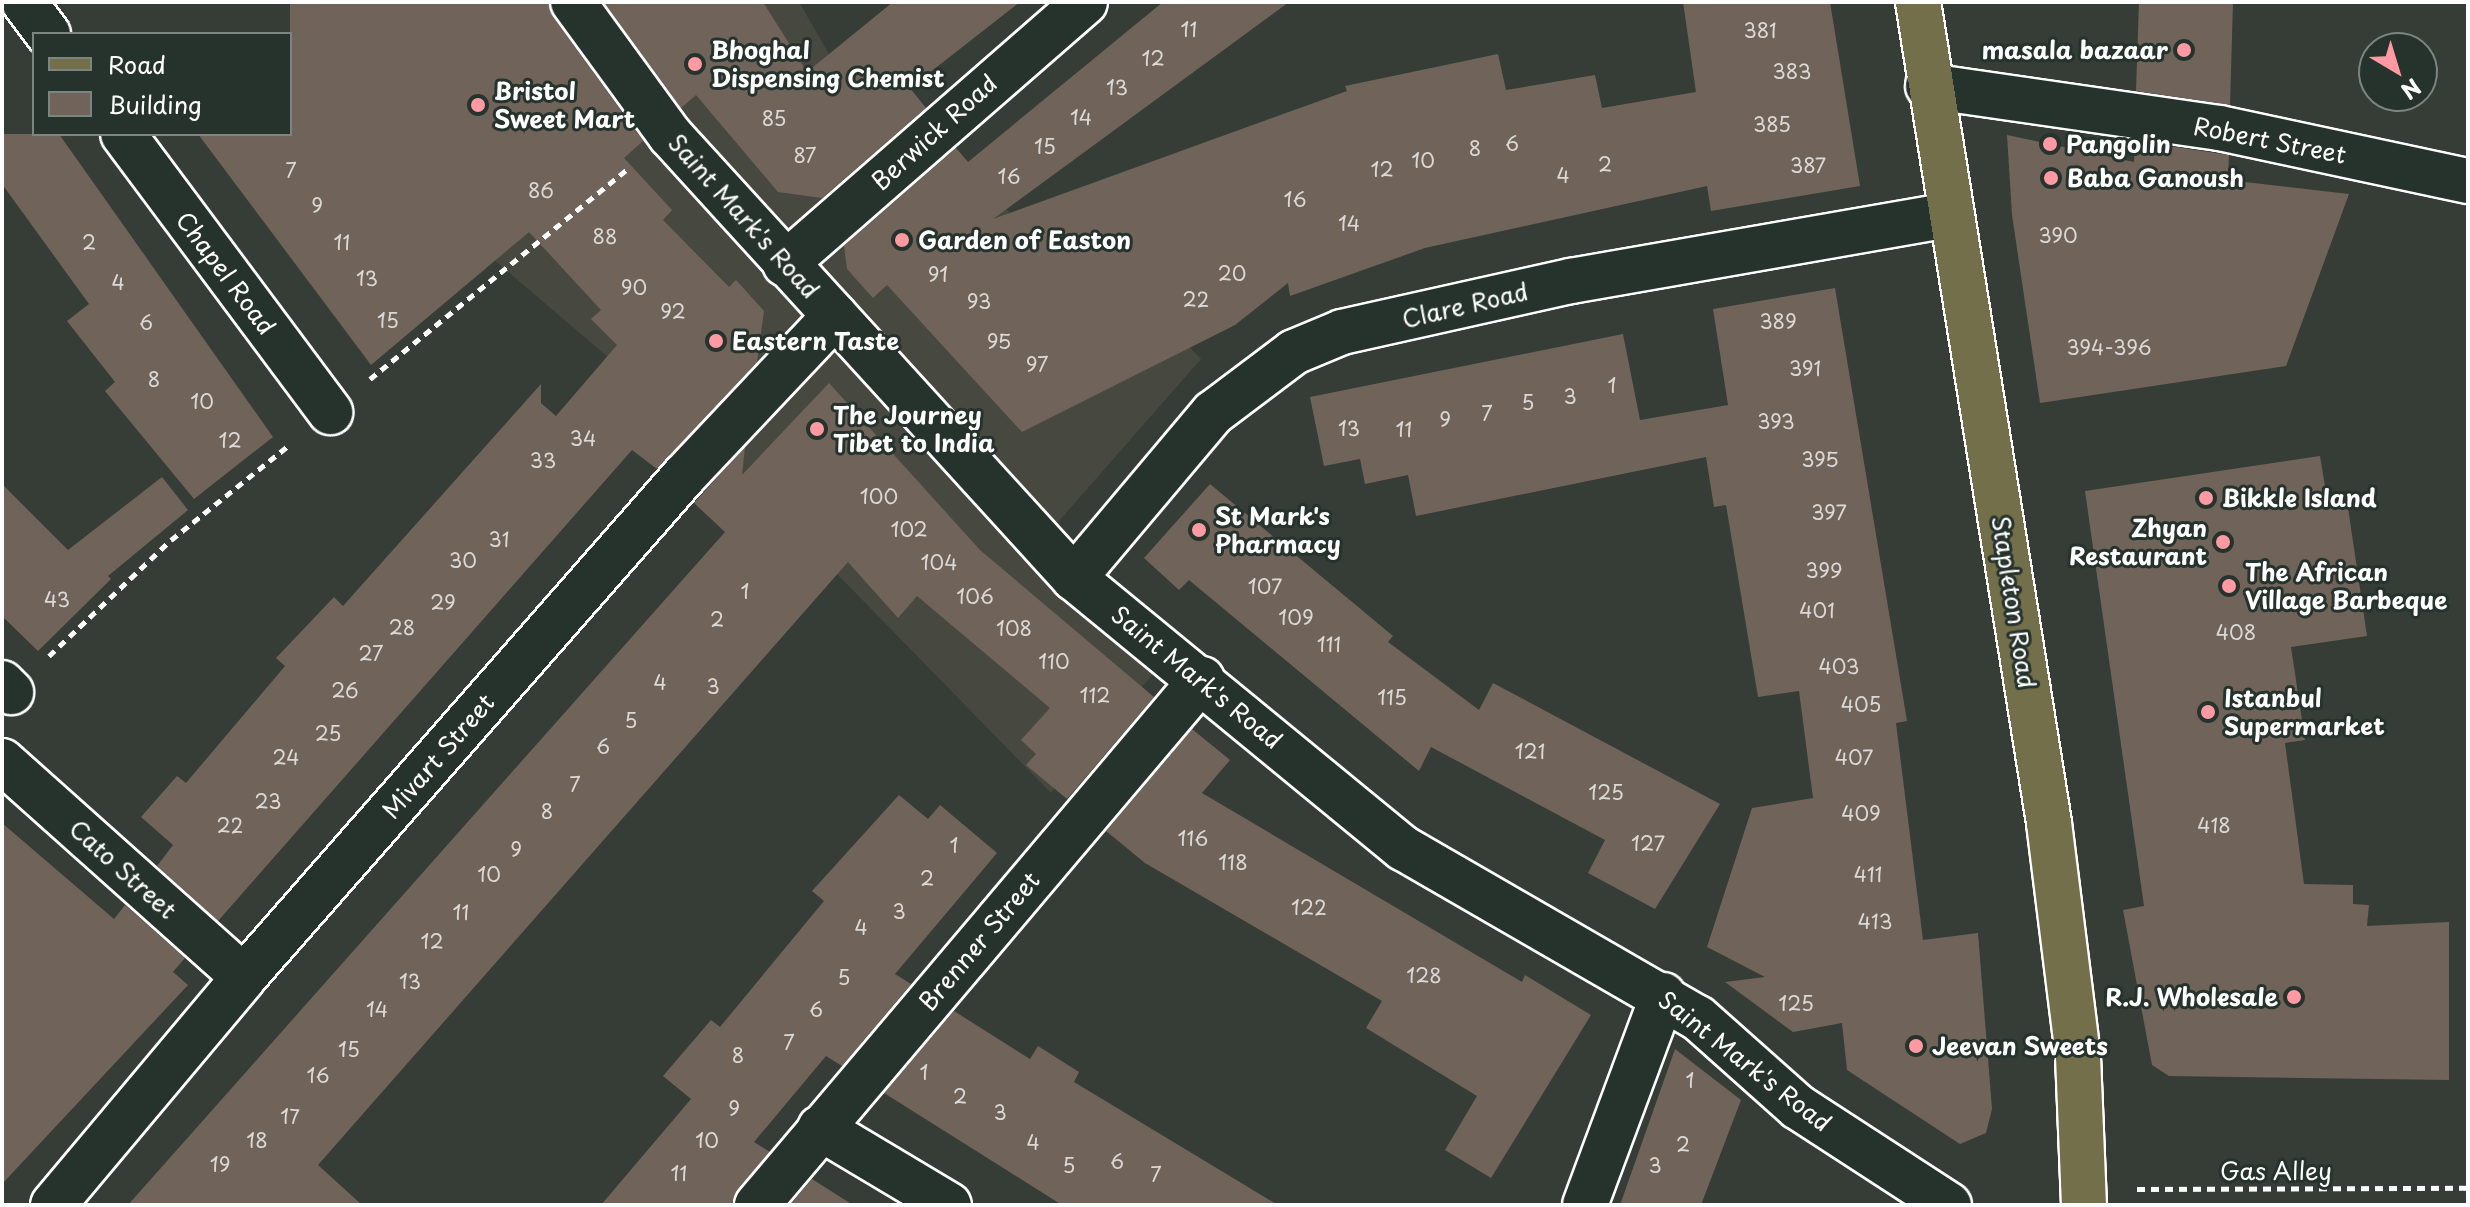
<!DOCTYPE html>
<style>
body{margin:0}
#map{position:relative;width:2470px;height:1207px;overflow:hidden;background:#353d36;font-family:"Playpen Sans",sans-serif}
div>[style]{position:absolute}
.built>*{inset:0;background:#474941}
.building>*{inset:0;background:#70645a}
.path>*{height:5px;margin-top:-2.5px;transform-origin:0;background:repeating-linear-gradient(90deg,#fff 0 8px,transparent 0 14px)}
.roads{filter:drop-shadow(2px 0 #fff) drop-shadow(-2px 0 #fff) drop-shadow(0 2px #fff) drop-shadow(0 -2px #fff)}
.minor>*{height:44px;margin:-22px;padding:0 22px;transform-origin:22px;border-radius:22px;background:#26332d}
.major>*{height:44px;margin:-22px;padding:0 22px;transform-origin:22px;border-radius:22px;background:#726f4a}
.dots>*{width:22px;height:22px;translate:-50% -50%;box-sizing:border-box;border:4px solid #26332d;border-radius:50%}
span{translate:-50% -50%;white-space:nowrap;text-align:center;line-height:1.15;-webkit-text-stroke:6px #26332d;paint-order:stroke}
.number-label{font-size:20px;color:#dbd8d6}
.number-label span{-webkit-text-stroke-width:0}
.poi-label{font-size:24px;color:#fff;font-weight:700}
.left{translate:0 -50%;text-align:left}
.right{translate:-100% -50%;text-align:right}
.street-label{font-size:24px;color:#fff}
.frame{position:absolute;inset:0;border:4px solid #fff;pointer-events:none}
.legend{position:absolute;left:32px;top:32px;width:260px;height:104px;box-sizing:border-box;background:#26332d;border:2px solid #7d8581;margin:0;padding:10px 14px;list-style:none;font-size:24px;color:#fff}
.legend li{display:flex;align-items:center;gap:16px;height:40px}
.legend b{width:40px;border:2px solid #7d8581}
.north{position:absolute;left:2358px;top:32px;width:80px;height:80px;box-sizing:border-box;background:#26332d;border:2px solid #7d8581;border-radius:50%;rotate:142deg;font-size:22px;font-weight:700;line-height:32px;text-align:center;color:#fff}
.north::after{content:'';display:block;margin:auto;width:28px;height:36px;background:#ff9aa2;clip-path:polygon(50% 0,100% 100%,50% 72%,0 100%)}
</style>
<div id="map">
<div class="built">
<div style="clip-path:polygon(319px 2px,799px 2px,891px 162px,962px 155px,1015px 219px,1085px 237px,1201px 359px,1030px 554px,1159px 667px,1051px 793px,712px 446px,458px 229px)"></div>
</div>
<div class="building">
<div style="clip-path:polygon(290px 2px,548px 2px,553px 17px,643px 141px,624px 158px,672px 210px,663px 220px,729px 287px,736px 280px,764px 311px,757px 362px,657px 469px,632px 450px,218px 921px,157px 866px,173px 845px,141px 817px,177px 776px,186px 783px,285px 666px,276px 658px,334px 597px,343px 606px,541px 384px,541px 403px,556px 416px,617px 345px,591px 319px,601px 310px,529px 232px,371px 365px,198px 134px,290px 134px)"></div>
<div style="clip-path:polygon(604px 2px,763px 2px,807px 72px,893px 2px,1020px 2px,910px 88px,926px 108px,822px 198px,778px 192px,696px 95px,681px 108px)"></div>
<div style="clip-path:polygon(1163px 2px,1289px 2px,993px 219px,1347px 91px,1345px 86px,1498px 54px,1506px 90px,1595px 75px,1602px 108px,1696px 92px,1683px 2px,1830px 2px,1860px 186px,1711px 211px,1707px 186px,1425px 248px,1290px 296px,1288px 283px,1235px 325px,1022px 432px,887px 285px,873px 298px,847px 269px,844px 246px,956px 148px,968px 162px)"></div>
<div style="clip-path:polygon(2139px 2px,2233px 2px,2230px 105px,2136px 91px)"></div>
<div style="clip-path:polygon(2px 134px,59px 134px,273px 437px,194px 499px,105px 391px,115px 382px,67px 321px,89px 304px,2px 184px)"></div>
<div style="clip-path:polygon(2007px 135px,2134px 162px,2135px 141px,2216px 153px,2229px 155px,2228px 180px,2349px 194px,2286px 366px,2040px 403px,2012px 215px)"></div>
<div style="clip-path:polygon(1835px 288px,1907px 721px,1896px 723px,1923px 940px,1978px 933px,1992px 1109px,1986px 1133px,1960px 1144px,1847px 1070px,1842px 1023px,1793px 1032px,1725px 982px,1765px 977px,1707px 947px,1752px 808px,1813px 798px,1799px 691px,1758px 697px,1726px 505px,1714px 507px,1706px 457px,1416px 516px,1408px 475px,1365px 484px,1360px 459px,1324px 466px,1310px 397px,1623px 334px,1640px 420px,1728px 405px,1713px 309px)"></div>
<div style="clip-path:polygon(829px 383px,980px 550px,1154px 697px,1067px 799px,1026px 765px,1036px 754px,1021px 740px,1050px 708px,917px 596px,898px 618px,848px 562px,318px 1165px,362px 1205px,128px 1205px,725px 532px,694px 503px,745px 447px,742px 475px)"></div>
<div style="clip-path:polygon(2320px 456px,2328px 504px,2347px 501px,2367px 636px,2291px 647px,2305px 740px,2285px 743px,2304px 884px,2353px 885px,2353px 904px,2369px 905px,2367px 926px,2449px 922px,2449px 1080px,2169px 1076px,2152px 1065px,2123px 910px,2144px 906px,2085px 491px)"></div>
<div style="clip-path:polygon(162px 477px,188px 510px,108px 576px,111px 579px,38px 651px,2px 616px,2px 484px,68px 550px)"></div>
<div style="clip-path:polygon(1210px 484px,1393px 636px,1388px 642px,1479px 710px,1493px 683px,1720px 804px,1655px 909px,1588px 873px,1605px 840px,1431px 747px,1419px 771px,1189px 580px,1179px 590px,1144px 558px)"></div>
<div style="clip-path:polygon(1192px 729px,1230px 760px,1202px 793px,1522px 982px,1525px 975px,1591px 1015px,1491px 1178px,1445px 1150px,1477px 1096px,1366px 1028px,1382px 1001px,1145px 863px,1106px 831px)"></div>
<div style="clip-path:polygon(899px 795px,928px 819px,940px 805px,997px 853px,895px 974px,911px 984px,842px 1066px,826px 1056px,754px 1142px,770px 1152px,738px 1189px,733px 1205px,601px 1205px,691px 1099px,663px 1076px,711px 1020px,720px 1027px,824px 901px,812px 891px)"></div>
<div style="clip-path:polygon(2px 823px,114px 919px,125px 905px,185px 958px,173px 972px,188px 985px,2px 1184px)"></div>
<div style="clip-path:polygon(954px 1011px,1030px 1059px,1038px 1046px,1079px 1072px,1074px 1082px,1278px 1205px,1062px 1205px,884px 1093px)"></div>
<div style="clip-path:polygon(1675px 1049px,1741px 1100px,1701px 1205px,1620px 1205px)"></div>
<div style="clip-path:polygon(812px 1179px,853px 1205px,790px 1205px)"></div>
</div>
<div class="path">
<div style="left:370px;top:379px;width:334px;rotate:-39.2deg"></div>
<div style="left:49px;top:656px;width:168px;rotate:-43.6deg"></div>
<div style="left:171px;top:540px;width:150px;rotate:-38.8deg"></div>
<div style="left:2137px;top:1189px;width:331px;rotate:-0.2deg"></div>
</div>
<div class="roads">
<div class="minor">
<div style="left:24px;top:2px;width:40px;rotate:53deg"></div>
<div style="left:573px;top:2px;width:165px;rotate:53.9deg"></div>
<div style="left:670px;top:135px;width:600px;rotate:47.64deg"></div>
<div style="left:1074px;top:578px;width:426px;rotate:39.4deg"></div>
<div style="left:1403px;top:848px;width:340px;rotate:30deg"></div>
<div style="left:1698px;top:1018px;width:134px;rotate:41.7deg"></div>
<div style="left:1798px;top:1107px;width:180px;rotate:33deg"></div>
<div style="left:1928px;top:86px;width:295px;rotate:8.2deg"></div>
<div style="left:2220px;top:128px;width:254px;rotate:12.1deg"></div>
<div style="left:123px;top:134px;width:347px;rotate:53.3deg"></div>
<div style="left:785px;top:264px;width:398px;rotate:-41.1deg"></div>
<div style="left:1074px;top:578px;width:216px;rotate:-49.9deg"></div>
<div style="left:1213px;top:413px;width:101px;rotate:-37deg"></div>
<div style="left:1294px;top:352px;width:52px;rotate:-22.6deg"></div>
<div style="left:1342px;top:332px;width:235px;rotate:-12.6deg"></div>
<div style="left:1571px;top:281px;width:386px;rotate:-9.9deg"></div>
<div style="left:2px;top:683px;width:13px;rotate:45deg"></div>
<div style="left:2px;top:761px;width:324px;rotate:41.8deg"></div>
<div style="left:820px;top:1128px;width:150px;rotate:30.8deg"></div>
<div style="left:53px;top:1205px;width:297px;rotate:-50deg"></div>
<div style="left:244px;top:977px;width:667px;rotate:-48.71deg"></div>
<div style="left:684px;top:476px;width:220px;rotate:-46.7deg"></div>
<div style="left:757px;top:1205px;width:689px;rotate:-49.77deg"></div>
<div style="left:1585px;top:1205px;width:224px;rotate:-69.6deg"></div>
</div>
<div class="major">
<div style="left:1918px;top:2px;width:831px;rotate:80.93deg"></div>
<div style="left:2049px;top:823px;width:235px;rotate:82.9deg"></div>
<div style="left:2078px;top:1056px;width:149px;rotate:87.7deg"></div>
</div>
</div>
<div class="dots">
<div style="left:2184px;top:50px;background:#ff9aa2"></div>
<div style="left:695px;top:64px;background:#ff9aa2"></div>
<div style="left:478px;top:105px;background:#ff9aa2"></div>
<div style="left:2050px;top:144px;background:#ff9aa2"></div>
<div style="left:2051px;top:178px;background:#ff9aa2"></div>
<div style="left:902px;top:240px;background:#ff9aa2"></div>
<div style="left:716px;top:341px;background:#ff9aa2"></div>
<div style="left:817px;top:429px;background:#ff9aa2"></div>
<div style="left:2206px;top:498px;background:#ff9aa2"></div>
<div style="left:1199px;top:530px;background:#ff9aa2"></div>
<div style="left:2223px;top:542px;background:#ff9aa2"></div>
<div style="left:2229px;top:586px;background:#ff9aa2"></div>
<div style="left:2208px;top:712px;background:#ff9aa2"></div>
<div style="left:2294px;top:997px;background:#ff9aa2"></div>
<div style="left:1916px;top:1046px;background:#ff9aa2"></div>
</div>
<div class="number-label">
<span style="left:1189px;top:29px">11</span>
<span style="left:1760px;top:30px">381</span>
<span style="left:1153px;top:58px">12</span>
<span style="left:1792px;top:71px">383</span>
<span style="left:1117px;top:87px">13</span>
<span style="left:1081px;top:117px">14</span>
<span style="left:774px;top:118px">85</span>
<span style="left:1772px;top:124px">385</span>
<span style="left:1512px;top:143px">6</span>
<span style="left:1045px;top:146px">15</span>
<span style="left:1475px;top:148px">8</span>
<span style="left:805px;top:155px">87</span>
<span style="left:1423px;top:160px">10</span>
<span style="left:1605px;top:164px">2</span>
<span style="left:1808px;top:165px">387</span>
<span style="left:1382px;top:169px">12</span>
<span style="left:291px;top:170px">7</span>
<span style="left:1563px;top:175px">4</span>
<span style="left:1009px;top:176px">16</span>
<span style="left:541px;top:190px">86</span>
<span style="left:1295px;top:199px">16</span>
<span style="left:317px;top:205px">9</span>
<span style="left:1349px;top:223px">14</span>
<span style="left:2058px;top:235px">390</span>
<span style="left:605px;top:236px">88</span>
<span style="left:89px;top:242px">2</span>
<span style="left:342px;top:242px">11</span>
<span style="left:1232px;top:273px">20</span>
<span style="left:938px;top:274px">91</span>
<span style="left:367px;top:278px">13</span>
<span style="left:118px;top:282px">4</span>
<span style="left:634px;top:287px">90</span>
<span style="left:1196px;top:299px">22</span>
<span style="left:979px;top:301px">93</span>
<span style="left:673px;top:311px">92</span>
<span style="left:388px;top:320px">15</span>
<span style="left:1778px;top:321px">389</span>
<span style="left:146px;top:322px">6</span>
<span style="left:999px;top:341px">95</span>
<span style="left:2109px;top:347px">394-396</span>
<span style="left:1037px;top:364px">97</span>
<span style="left:1805px;top:368px">391</span>
<span style="left:154px;top:379px">8</span>
<span style="left:1612px;top:385px">1</span>
<span style="left:1570px;top:396px">3</span>
<span style="left:202px;top:401px">10</span>
<span style="left:1528px;top:402px">5</span>
<span style="left:1487px;top:413px">7</span>
<span style="left:1445px;top:419px">9</span>
<span style="left:1776px;top:421px">393</span>
<span style="left:1349px;top:428px">13</span>
<span style="left:1404px;top:429px">11</span>
<span style="left:583px;top:438px">34</span>
<span style="left:230px;top:440px">12</span>
<span style="left:1820px;top:459px">395</span>
<span style="left:543px;top:460px">33</span>
<span style="left:879px;top:496px">100</span>
<span style="left:1829px;top:512px">397</span>
<span style="left:909px;top:529px">102</span>
<span style="left:499px;top:539px">31</span>
<span style="left:463px;top:560px">30</span>
<span style="left:939px;top:562px">104</span>
<span style="left:1824px;top:570px">399</span>
<span style="left:1265px;top:586px">107</span>
<span style="left:745px;top:591px">1</span>
<span style="left:975px;top:596px">106</span>
<span style="left:57px;top:599px">43</span>
<span style="left:443px;top:602px">29</span>
<span style="left:1817px;top:610px">401</span>
<span style="left:1296px;top:617px">109</span>
<span style="left:717px;top:619px">2</span>
<span style="left:402px;top:627px">28</span>
<span style="left:1014px;top:628px">108</span>
<span style="left:2236px;top:632px">408</span>
<span style="left:1329px;top:644px">111</span>
<span style="left:371px;top:653px">27</span>
<span style="left:1054px;top:661px">110</span>
<span style="left:1839px;top:666px">403</span>
<span style="left:660px;top:682px">4</span>
<span style="left:713px;top:686px">3</span>
<span style="left:345px;top:690px">26</span>
<span style="left:1095px;top:695px">112</span>
<span style="left:1392px;top:697px">115</span>
<span style="left:1861px;top:704px">405</span>
<span style="left:631px;top:720px">5</span>
<span style="left:328px;top:733px">25</span>
<span style="left:603px;top:746px">6</span>
<span style="left:1530px;top:751px">121</span>
<span style="left:286px;top:757px">24</span>
<span style="left:1854px;top:757px">407</span>
<span style="left:575px;top:784px">7</span>
<span style="left:1606px;top:792px">125</span>
<span style="left:268px;top:801px">23</span>
<span style="left:547px;top:811px">8</span>
<span style="left:1861px;top:813px">409</span>
<span style="left:230px;top:825px">22</span>
<span style="left:2214px;top:825px">418</span>
<span style="left:1193px;top:838px">116</span>
<span style="left:1648px;top:843px">127</span>
<span style="left:954px;top:845px">1</span>
<span style="left:516px;top:849px">9</span>
<span style="left:1233px;top:862px">118</span>
<span style="left:489px;top:874px">10</span>
<span style="left:1868px;top:874px">411</span>
<span style="left:927px;top:878px">2</span>
<span style="left:1309px;top:907px">122</span>
<span style="left:899px;top:911px">3</span>
<span style="left:461px;top:912px">11</span>
<span style="left:1875px;top:921px">413</span>
<span style="left:861px;top:927px">4</span>
<span style="left:432px;top:941px">12</span>
<span style="left:1424px;top:975px">128</span>
<span style="left:844px;top:977px">5</span>
<span style="left:410px;top:981px">13</span>
<span style="left:1796px;top:1003px">125</span>
<span style="left:377px;top:1009px">14</span>
<span style="left:816px;top:1009px">6</span>
<span style="left:789px;top:1042px">7</span>
<span style="left:349px;top:1049px">15</span>
<span style="left:738px;top:1055px">8</span>
<span style="left:924px;top:1072px">1</span>
<span style="left:318px;top:1075px">16</span>
<span style="left:1690px;top:1080px">1</span>
<span style="left:960px;top:1096px">2</span>
<span style="left:734px;top:1108px">9</span>
<span style="left:1000px;top:1112px">3</span>
<span style="left:290px;top:1116px">17</span>
<span style="left:257px;top:1140px">18</span>
<span style="left:707px;top:1140px">10</span>
<span style="left:1033px;top:1142px">4</span>
<span style="left:1683px;top:1144px">2</span>
<span style="left:1117px;top:1161px">6</span>
<span style="left:220px;top:1164px">19</span>
<span style="left:1069px;top:1165px">5</span>
<span style="left:1655px;top:1165px">3</span>
<span style="left:679px;top:1173px">11</span>
<span style="left:1156px;top:1174px">7</span>
</div>
<div class="poi-label">
<span class="left" style="left:711px;top:64px">Bhoghal<br>Dispensing Chemist</span>
<span class="right" style="left:2168px;top:50px">masala bazaar</span>
<span class="left" style="left:494px;top:105px">Bristol<br>Sweet Mart</span>
<span class="left" style="left:2066px;top:144px">Pangolin</span>
<span class="left" style="left:2067px;top:178px">Baba Ganoush</span>
<span class="left" style="left:918px;top:240px">Garden of Easton</span>
<span class="left" style="left:732px;top:341px">Eastern Taste</span>
<span class="left" style="left:833px;top:429px">The Journey<br>Tibet to India</span>
<span class="left" style="left:2222px;top:498px">Bikkle Island</span>
<span class="left" style="left:1215px;top:530px">St Mark's<br>Pharmacy</span>
<span class="right" style="left:2207px;top:542px">Zhyan<br>Restaurant</span>
<span class="left" style="left:2245px;top:586px">The African<br>Village Barbeque</span>
<span class="left" style="left:2224px;top:712px">Istanbul<br>Supermarket</span>
<span class="right" style="left:2278px;top:997px">R.J. Wholesale</span>
<span class="left" style="left:1932px;top:1046px">Jeevan Sweets</span>
</div>
<div class="street-label">
<span style="left:934px;top:132px;rotate:-42deg">Berwick Road</span>
<span style="left:2270px;top:140px;rotate:11deg">Robert Street</span>
<span style="left:744px;top:216px;rotate:48deg">Saint Mark's Road</span>
<span style="left:226px;top:273px;rotate:53deg">Chapel Road</span>
<span style="left:1465px;top:305px;rotate:-13deg">Clare Road</span>
<span style="left:2014px;top:602px;rotate:81deg">Stapleton Road</span>
<span style="left:1197px;top:677px;rotate:39deg">Saint Mark's Road</span>
<span style="left:438px;top:756px;rotate:-49deg">Mivart Street</span>
<span style="left:123px;top:869px;rotate:42deg">Cato Street</span>
<span style="left:979px;top:941px;rotate:-50deg">Brenner Street</span>
<span style="left:1745px;top:1061px;rotate:38deg">Saint Mark's Road</span>
<span style="left:2276px;top:1171px">Gas Alley</span>
</div>
<div class="frame"></div>
<ul class="legend">
<li><b style="height:10px;background:#726f4a"></b>Road</li>
<li><b style="height:22px;background:#70645a"></b>Building</li>
</ul>
<div class="north">N</div>
</div>
